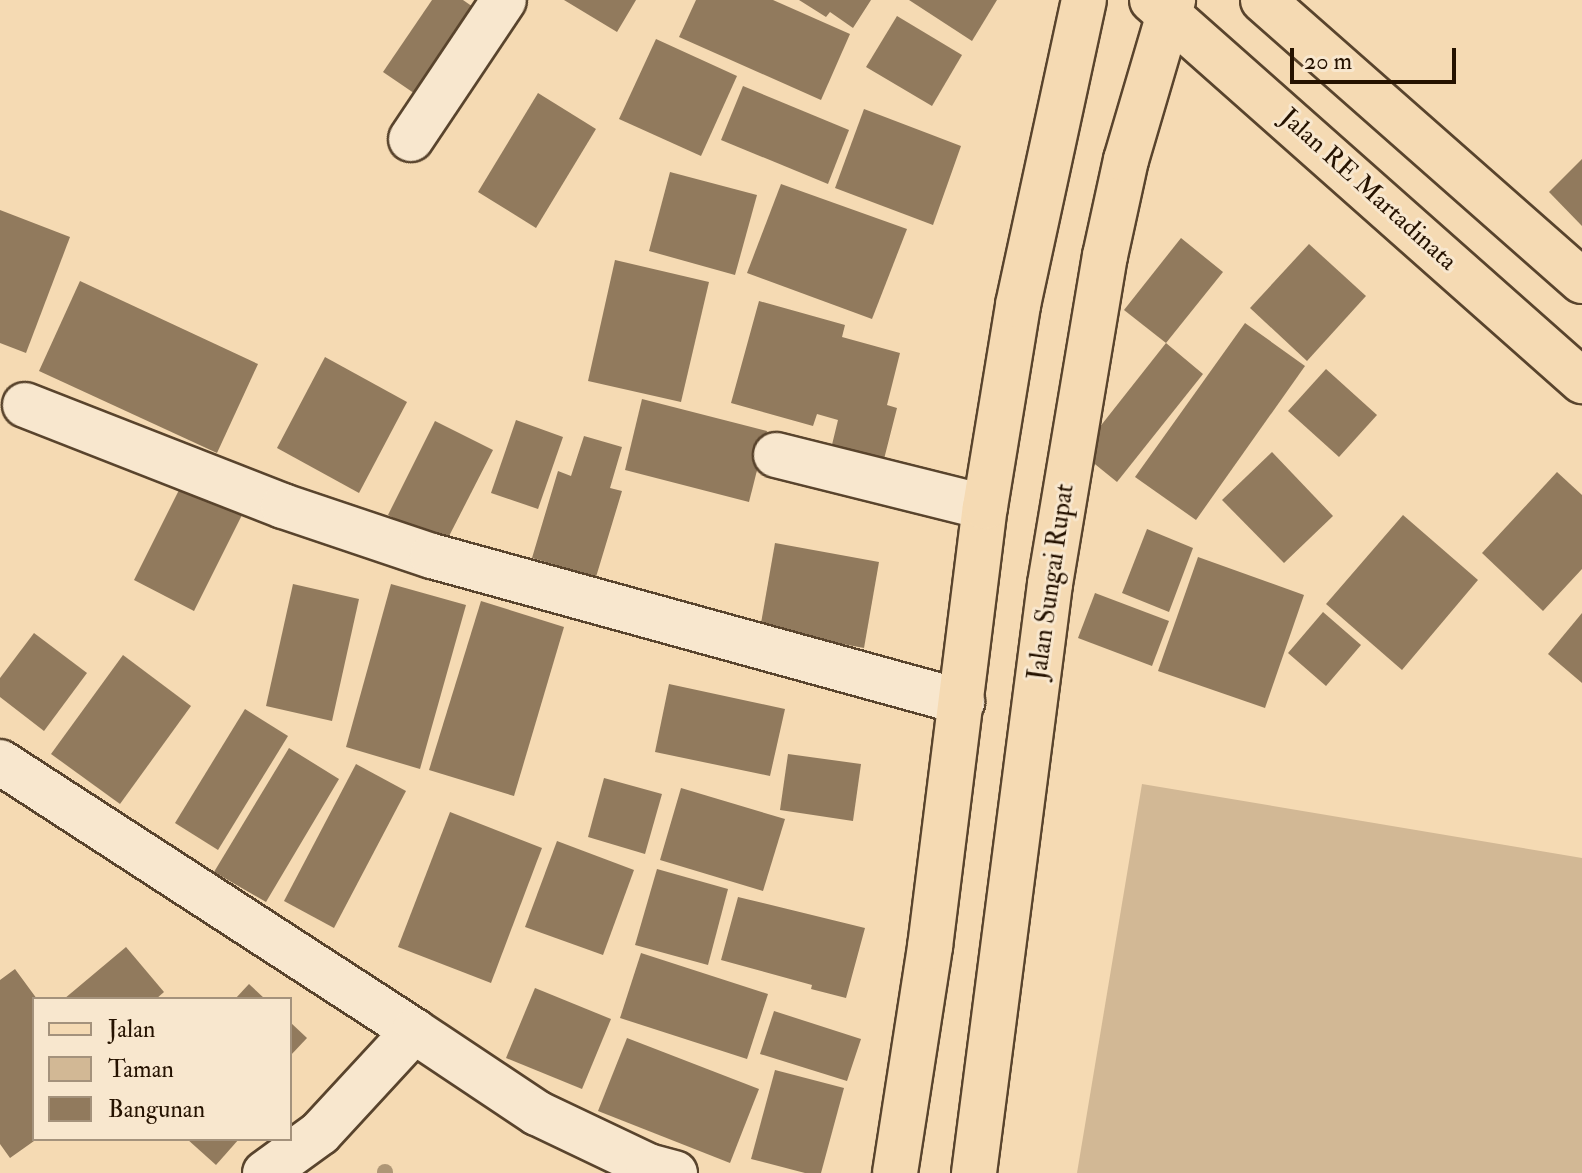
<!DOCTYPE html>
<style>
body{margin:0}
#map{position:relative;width:1582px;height:1173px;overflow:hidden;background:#f5dab3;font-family:"IM FELL Double Pica",serif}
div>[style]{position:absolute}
.green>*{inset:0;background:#d2b895}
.stream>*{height:16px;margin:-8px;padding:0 8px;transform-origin:8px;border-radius:8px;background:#ae9676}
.building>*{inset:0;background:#917a5d}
.roads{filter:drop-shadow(2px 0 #59442d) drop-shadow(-2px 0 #59442d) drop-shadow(0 2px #59442d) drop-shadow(0 -2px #59442d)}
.street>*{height:44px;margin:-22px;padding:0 22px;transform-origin:22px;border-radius:22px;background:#f8e7ce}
.primary>*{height:44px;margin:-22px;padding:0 22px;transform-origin:22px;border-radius:22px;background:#f5dab3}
.highway>*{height:44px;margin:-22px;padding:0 22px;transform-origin:22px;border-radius:22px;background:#f5dab3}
span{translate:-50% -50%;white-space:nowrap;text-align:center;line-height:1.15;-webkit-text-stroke:6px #f8e7ce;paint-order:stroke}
.street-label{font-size:26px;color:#251200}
.legend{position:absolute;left:32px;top:997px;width:260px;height:144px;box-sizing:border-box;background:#f8e7ce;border:2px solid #a4927c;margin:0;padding:10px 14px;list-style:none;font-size:24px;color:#251200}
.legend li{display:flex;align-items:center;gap:16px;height:40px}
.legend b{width:40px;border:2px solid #a4927c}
.scale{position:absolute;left:1290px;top:48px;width:166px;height:36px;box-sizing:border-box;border:4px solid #251200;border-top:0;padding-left:10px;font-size:24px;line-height:28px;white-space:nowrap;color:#251200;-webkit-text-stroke:6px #f8e7ce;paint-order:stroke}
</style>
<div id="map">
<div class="green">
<div style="clip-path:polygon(1142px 784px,1582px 858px,1582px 1173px,1077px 1173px)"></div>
</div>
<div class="stream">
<div style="left:385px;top:1173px;width:1px;rotate:-90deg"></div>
</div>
<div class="building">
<div style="clip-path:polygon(432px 0,463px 0,486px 16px,427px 102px,383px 72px)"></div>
<div style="clip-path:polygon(564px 0,636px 0,617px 32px)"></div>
<div style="clip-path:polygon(696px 0,773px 0,850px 34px,821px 100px,679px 37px)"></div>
<div style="clip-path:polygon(799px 0,871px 0,853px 28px,830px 12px,826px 17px)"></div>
<div style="clip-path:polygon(909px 0,997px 0,972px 41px)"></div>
<div style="clip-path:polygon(897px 16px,962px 55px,932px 106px,866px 67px)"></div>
<div style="clip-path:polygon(656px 39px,737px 76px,701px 156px,619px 119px)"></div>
<div style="clip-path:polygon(743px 86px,849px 130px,828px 184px,721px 140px)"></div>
<div style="clip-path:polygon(538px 93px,596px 129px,536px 228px,478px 192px)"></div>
<div style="clip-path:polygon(864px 109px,961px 146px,933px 225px,835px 188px)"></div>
<div style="clip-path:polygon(1582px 159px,1582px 226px,1549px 192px)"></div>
<div style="clip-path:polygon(670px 172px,757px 195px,735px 275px,649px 251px)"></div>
<div style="clip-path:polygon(781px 184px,907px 229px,872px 319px,747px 273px)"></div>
<div style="clip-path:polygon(0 210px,70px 237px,26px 353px,0 343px)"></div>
<div style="clip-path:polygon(1181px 238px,1223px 272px,1166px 343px,1124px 310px)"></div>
<div style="clip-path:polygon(1309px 244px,1366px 296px,1307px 361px,1250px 308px)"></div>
<div style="clip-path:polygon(615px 260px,709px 282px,681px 402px,588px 381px)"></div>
<div style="clip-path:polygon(80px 281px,258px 364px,217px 453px,39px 371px)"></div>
<div style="clip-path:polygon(759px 301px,845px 325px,842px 337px,900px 353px,887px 405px,897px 408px,882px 467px,830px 453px,838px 420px,817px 414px,813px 426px,731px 403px)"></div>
<div style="clip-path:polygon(1245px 323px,1305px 366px,1196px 520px,1135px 477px)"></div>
<div style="clip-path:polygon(1166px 343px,1203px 374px,1117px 482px,1080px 452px)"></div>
<div style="clip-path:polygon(325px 357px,407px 402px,359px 493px,277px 448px)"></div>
<div style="clip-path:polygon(1326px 369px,1377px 415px,1339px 457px,1288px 411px)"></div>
<div style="clip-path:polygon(642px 399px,767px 431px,749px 502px,625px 470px)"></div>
<div style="clip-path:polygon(516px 420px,563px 437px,538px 509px,491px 493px)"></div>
<div style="clip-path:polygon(435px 421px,493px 450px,445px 544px,388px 515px)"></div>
<div style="clip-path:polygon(584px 436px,622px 447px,610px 488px,622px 491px,596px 577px,532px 558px,558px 471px,571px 476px)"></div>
<div style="clip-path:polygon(1272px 452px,1333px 516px,1284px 563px,1222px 500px)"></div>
<div style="clip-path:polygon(1557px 472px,1582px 495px,1582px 569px,1543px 611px,1482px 553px)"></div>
<div style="clip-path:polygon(184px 480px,244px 511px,194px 611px,134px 580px)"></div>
<div style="clip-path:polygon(1403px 515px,1478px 580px,1402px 670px,1326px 604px)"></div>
<div style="clip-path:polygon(1147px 529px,1193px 548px,1169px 612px,1122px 593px)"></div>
<div style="clip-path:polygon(775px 543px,879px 562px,864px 648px,760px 629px)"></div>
<div style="clip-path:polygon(1198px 557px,1304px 595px,1265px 708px,1158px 671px)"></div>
<div style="clip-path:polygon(293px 584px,359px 599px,332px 721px,266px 706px)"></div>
<div style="clip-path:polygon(391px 584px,466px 605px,420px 769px,346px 747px)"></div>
<div style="clip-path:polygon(1095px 593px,1169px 621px,1152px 666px,1078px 638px)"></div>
<div style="clip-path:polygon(481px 601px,564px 627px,514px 796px,429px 770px)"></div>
<div style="clip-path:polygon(1323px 612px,1361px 645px,1326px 686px,1288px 653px)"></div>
<div style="clip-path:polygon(1582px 613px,1582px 683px,1548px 654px)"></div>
<div style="clip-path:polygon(34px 633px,87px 673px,44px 731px,0 697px,0 678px)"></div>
<div style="clip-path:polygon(123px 655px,191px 706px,120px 804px,51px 754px)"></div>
<div style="clip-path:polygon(669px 684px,785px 709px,770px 776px,655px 752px)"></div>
<div style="clip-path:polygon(245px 709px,288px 736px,218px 850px,175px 823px)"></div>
<div style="clip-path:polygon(289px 748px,339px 779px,266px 902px,214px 872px)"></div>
<div style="clip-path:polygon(788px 754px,861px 764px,853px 821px,780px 810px)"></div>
<div style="clip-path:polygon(356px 764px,406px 791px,334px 928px,284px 901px)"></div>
<div style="clip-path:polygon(604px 778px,662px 794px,645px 854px,588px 837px)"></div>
<div style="clip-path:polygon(681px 788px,785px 819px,763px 891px,660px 860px)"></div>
<div style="clip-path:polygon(450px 812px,542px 848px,491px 983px,398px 947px)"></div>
<div style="clip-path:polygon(557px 841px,634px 870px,603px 955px,525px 927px)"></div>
<div style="clip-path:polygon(657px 869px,728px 889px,708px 965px,635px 945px)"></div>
<div style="clip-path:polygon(738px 897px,865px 928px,846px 998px,811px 989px,812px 985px,721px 960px)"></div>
<div style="clip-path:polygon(126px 947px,164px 992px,156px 999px,64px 999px)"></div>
<div style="clip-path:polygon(641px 953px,768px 994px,747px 1059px,620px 1018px)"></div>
<div style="clip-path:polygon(15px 969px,37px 999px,34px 999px,34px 1141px,10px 1158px,0 1144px,0 980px)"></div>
<div style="clip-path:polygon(249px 984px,265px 999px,235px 999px)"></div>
<div style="clip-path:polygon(535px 988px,611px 1019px,582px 1089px,506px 1058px)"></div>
<div style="clip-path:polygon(774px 1011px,861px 1039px,847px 1081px,760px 1054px)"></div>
<div style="clip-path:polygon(290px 1022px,307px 1038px,290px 1056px)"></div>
<div style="clip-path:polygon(627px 1038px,759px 1089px,730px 1163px,598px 1111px)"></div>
<div style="clip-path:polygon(775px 1070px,844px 1088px,821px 1173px,805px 1173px,751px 1159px)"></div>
<div style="clip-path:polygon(187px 1139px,239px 1139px,216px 1165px)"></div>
</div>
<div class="roads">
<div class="street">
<div style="left:411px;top:139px;width:167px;rotate:-56.2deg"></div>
<div style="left:25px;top:405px;width:277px;rotate:21.4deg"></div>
<div style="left:283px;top:506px;width:157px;rotate:18.6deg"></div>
<div style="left:432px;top:556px;width:550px;rotate:15.4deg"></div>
<div style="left:776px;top:455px;width:215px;rotate:14deg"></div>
<div style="left:0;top:762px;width:494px;rotate:33deg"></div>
<div style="left:265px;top:1173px;width:68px;rotate:-36deg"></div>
<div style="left:320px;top:1133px;width:139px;rotate:-47.3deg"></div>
<div style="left:414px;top:1031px;width:148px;rotate:33.7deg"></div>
<div style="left:537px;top:1113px;width:123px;rotate:25.5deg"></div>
<div style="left:648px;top:1166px;width:28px;rotate:15deg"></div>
</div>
<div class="primary">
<div style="left:895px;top:1173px;width:229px;rotate:-81.2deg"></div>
<div style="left:930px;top:947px;width:443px;rotate:-82.9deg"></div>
<div style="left:985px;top:507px;width:205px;rotate:-80.7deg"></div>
<div style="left:1018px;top:305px;width:312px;rotate:-77.8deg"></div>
<div style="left:974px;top:1173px;width:594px;rotate:-82.65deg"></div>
<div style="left:1050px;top:584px;width:333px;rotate:-80.5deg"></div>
<div style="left:1105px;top:256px;width:98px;rotate:-77.7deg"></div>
<div style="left:1126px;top:160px;width:167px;rotate:-73.6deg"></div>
</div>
<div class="highway">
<div style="left:1152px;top:0;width:575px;rotate:41.54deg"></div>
<div style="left:1263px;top:0;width:425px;rotate:41.4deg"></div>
</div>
</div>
<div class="street-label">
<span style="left:1368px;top:190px;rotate:42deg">Jalan RE Martadinata</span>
<span style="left:1052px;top:582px;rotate:-82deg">Jalan Sungai Rupat</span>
</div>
<ul class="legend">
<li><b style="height:10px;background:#f5dab3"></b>Jalan</li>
<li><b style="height:22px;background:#d2b895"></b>Taman</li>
<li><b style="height:22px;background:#917a5d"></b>Bangunan</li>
</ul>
<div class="scale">20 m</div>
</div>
